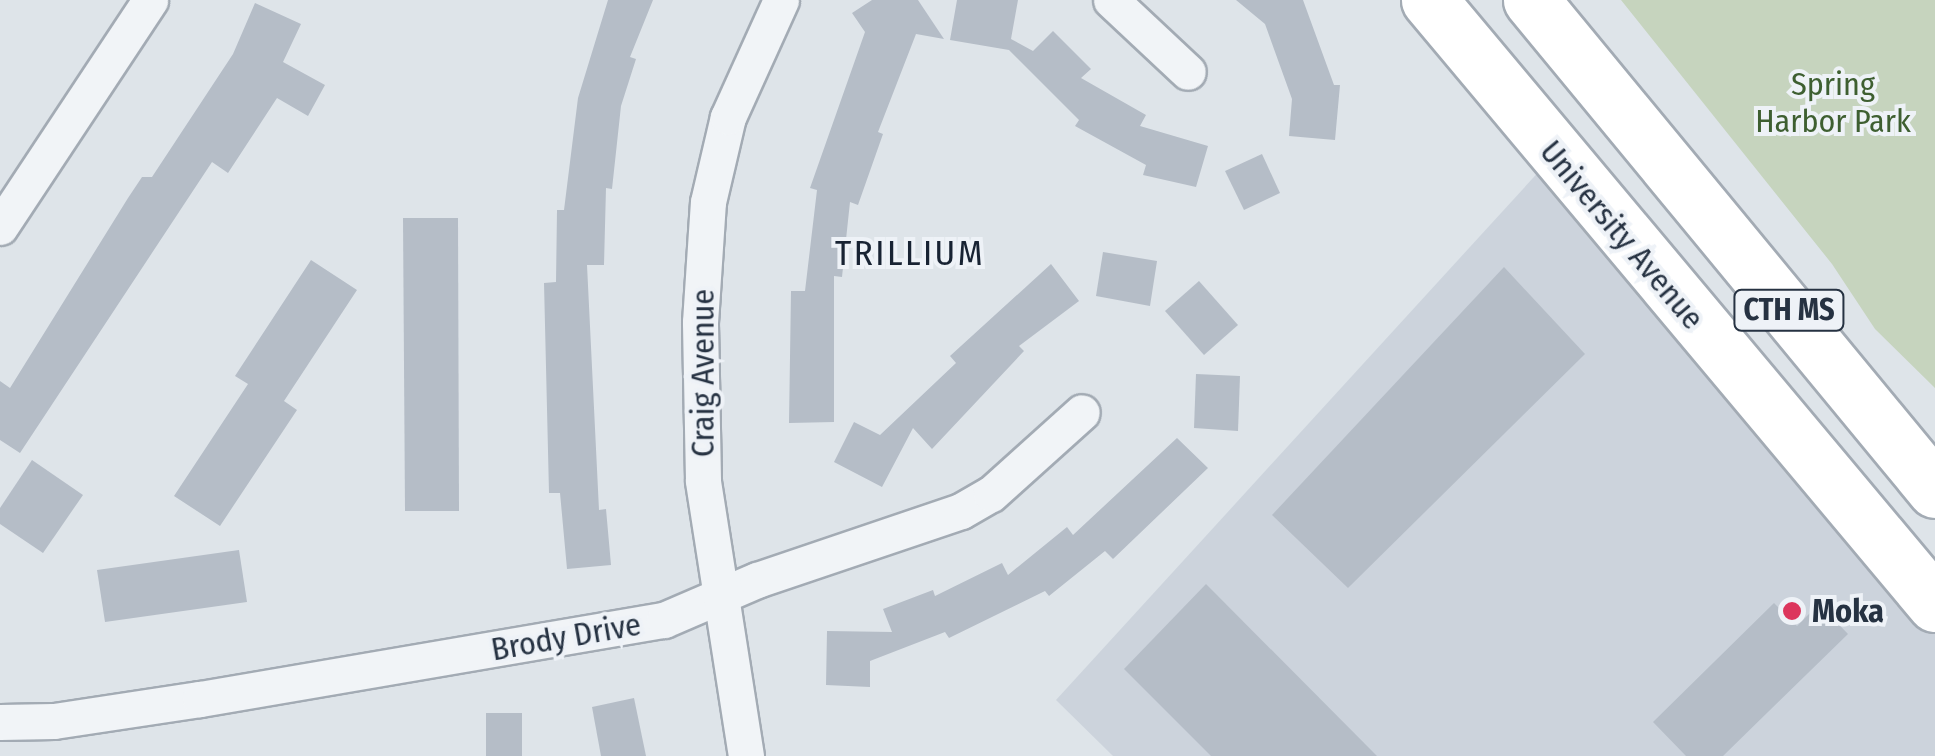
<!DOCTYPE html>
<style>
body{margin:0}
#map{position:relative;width:1935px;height:756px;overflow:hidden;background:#dee4e9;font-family:"Fira Sans Condensed",sans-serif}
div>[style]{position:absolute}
.built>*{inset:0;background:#ccd3dc}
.green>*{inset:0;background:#c6d4be}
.building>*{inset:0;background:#b5bdc7}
.roads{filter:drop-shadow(2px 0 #a3abb4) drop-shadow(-2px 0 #a3abb4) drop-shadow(0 2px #a3abb4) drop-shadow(0 -2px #a3abb4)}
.street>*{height:35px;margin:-17.5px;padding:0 17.5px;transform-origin:17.5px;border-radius:17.5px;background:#f1f4f7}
.primary>*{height:55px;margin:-27.5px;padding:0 27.5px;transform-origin:27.5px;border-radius:27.5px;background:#fff}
.dots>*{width:28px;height:28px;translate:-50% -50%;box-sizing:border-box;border:5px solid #eef2f7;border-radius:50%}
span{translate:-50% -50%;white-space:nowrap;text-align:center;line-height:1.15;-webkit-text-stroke:8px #eef2f7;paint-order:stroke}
.shield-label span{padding:2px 8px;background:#eef2f7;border:2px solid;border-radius:8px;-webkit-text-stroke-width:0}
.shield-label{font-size:30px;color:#263242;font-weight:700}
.park-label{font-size:32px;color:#3e5f31}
.street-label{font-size:32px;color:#263242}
.poi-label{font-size:32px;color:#263242;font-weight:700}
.left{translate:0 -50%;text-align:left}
.neighbourhood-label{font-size:35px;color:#182333;letter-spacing:2.5px}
</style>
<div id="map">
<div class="built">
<div style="clip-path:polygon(1554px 155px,1935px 604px,1935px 756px,1113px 756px,1056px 700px)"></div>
</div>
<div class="green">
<div style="clip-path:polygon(1621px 0,1935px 0,1935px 388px,1875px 329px,1832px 264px)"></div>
</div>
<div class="building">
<div style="clip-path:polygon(608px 0,653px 0,630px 57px,636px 59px,621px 106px,612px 189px,606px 188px,604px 265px,587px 265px,599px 510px,606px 509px,611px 565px,567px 569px,560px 493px,549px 493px,544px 283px,556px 282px,557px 210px,564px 210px,578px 98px)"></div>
<div style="clip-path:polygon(872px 0,918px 0,944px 39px,916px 34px,878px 132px,883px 134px,858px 205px,850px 202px,842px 277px,834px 276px,834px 422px,789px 423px,791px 291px,805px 291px,817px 190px,810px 188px,865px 32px,852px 13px)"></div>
<div style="clip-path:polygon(957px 0,1018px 0,1011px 39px,1033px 51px,1053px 31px,1091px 69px,1081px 78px,1146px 115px,1140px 126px,1208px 146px,1196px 187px,1143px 175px,1146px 165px,1075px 126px,1079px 120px,1009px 50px,950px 40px)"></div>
<div style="clip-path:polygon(1236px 0,1303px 0,1334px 85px,1340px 85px,1335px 140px,1289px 136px,1292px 99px,1265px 24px)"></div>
<div style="clip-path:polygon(255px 3px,301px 24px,283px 62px,325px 85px,308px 116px,277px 98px,228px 173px,212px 162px,20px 453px,0 440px,0 381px,10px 388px,128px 198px,142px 177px,152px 177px,233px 54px)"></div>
<div style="clip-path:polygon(1262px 154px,1280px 193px,1244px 210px,1225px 171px)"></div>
<div style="clip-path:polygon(403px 218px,458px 218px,459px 511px,405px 511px)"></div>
<div style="clip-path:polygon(1103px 252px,1157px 261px,1150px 306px,1096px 296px)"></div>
<div style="clip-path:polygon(311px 260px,357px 290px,284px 401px,297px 410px,220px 526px,174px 496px,248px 384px,235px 376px)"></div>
<div style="clip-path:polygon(1051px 264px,1079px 301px,1019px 346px,1024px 351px,932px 449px,913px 428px,882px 487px,834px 462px,854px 422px,880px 435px,956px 363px,950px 356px)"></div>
<div style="clip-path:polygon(1504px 267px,1585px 354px,1348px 588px,1272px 515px)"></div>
<div style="clip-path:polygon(1199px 281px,1238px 325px,1204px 355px,1165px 311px)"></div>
<div style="clip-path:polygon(1196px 374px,1240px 376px,1238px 431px,1194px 428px)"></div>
<div style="clip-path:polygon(1177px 438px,1208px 468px,1113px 559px,1105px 551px,1049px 596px,1045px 591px,949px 638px,945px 632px,870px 661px,870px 687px,826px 685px,827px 631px,892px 632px,883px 609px,933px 590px,935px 596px,1002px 563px,1008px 575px,1067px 527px,1073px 535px)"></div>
<div style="clip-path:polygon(32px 460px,83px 495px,43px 553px,0 524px,0 508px)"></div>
<div style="clip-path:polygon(239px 550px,247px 602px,105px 622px,97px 570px)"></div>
<div style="clip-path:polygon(1206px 584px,1377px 756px,1211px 756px,1124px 669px)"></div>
<div style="clip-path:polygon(1774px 603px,1797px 626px,1819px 604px,1848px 634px,1723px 756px,1686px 756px,1653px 722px)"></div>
<div style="clip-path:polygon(634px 698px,646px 756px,601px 756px,592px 707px)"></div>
<div style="clip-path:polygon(486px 713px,522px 713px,522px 756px,486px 756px)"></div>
</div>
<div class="roads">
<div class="street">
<div style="left:1111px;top:0;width:105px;rotate:43.1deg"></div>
<div style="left:0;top:227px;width:272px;rotate:-56.5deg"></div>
<div style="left:0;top:722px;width:54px;rotate:-1.1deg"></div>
<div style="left:54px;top:721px;width:148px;rotate:-8.6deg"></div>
<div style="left:200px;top:699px;width:471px;rotate:-9.7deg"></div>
<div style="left:664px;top:620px;width:101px;rotate:-23.3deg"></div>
<div style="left:757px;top:580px;width:215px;rotate:-18.7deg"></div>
<div style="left:961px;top:511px;width:34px;rotate:-30deg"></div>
<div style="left:991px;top:494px;width:122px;rotate:-42deg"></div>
<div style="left:746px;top:756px;width:279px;rotate:-98.9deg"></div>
<div style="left:703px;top:480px;width:158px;rotate:-91.1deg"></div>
<div style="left:700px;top:322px;width:120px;rotate:-86.2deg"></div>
<div style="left:708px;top:202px;width:87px;rotate:-76.8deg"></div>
<div style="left:728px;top:117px;width:128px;rotate:-65.6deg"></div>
</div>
<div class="primary">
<div style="left:1429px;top:0;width:788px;rotate:50.05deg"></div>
<div style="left:1531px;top:0;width:635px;rotate:50.49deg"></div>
</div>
</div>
<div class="dots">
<div style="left:1792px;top:611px;background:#dc355c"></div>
</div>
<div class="shield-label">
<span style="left:1789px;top:310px">CTH MS</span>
</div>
<div class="park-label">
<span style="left:1833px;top:103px">Spring<br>Harbor Park</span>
</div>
<div class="street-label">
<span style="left:1622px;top:235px;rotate:50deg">University Avenue</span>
<span style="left:703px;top:373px;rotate:-90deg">Craig Avenue</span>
<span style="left:566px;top:637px;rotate:-10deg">Brody Drive</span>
</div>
<div class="poi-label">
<span class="left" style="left:1812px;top:611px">Moka</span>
</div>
<div class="neighbourhood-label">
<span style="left:910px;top:253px">TRILLIUM</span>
</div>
</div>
